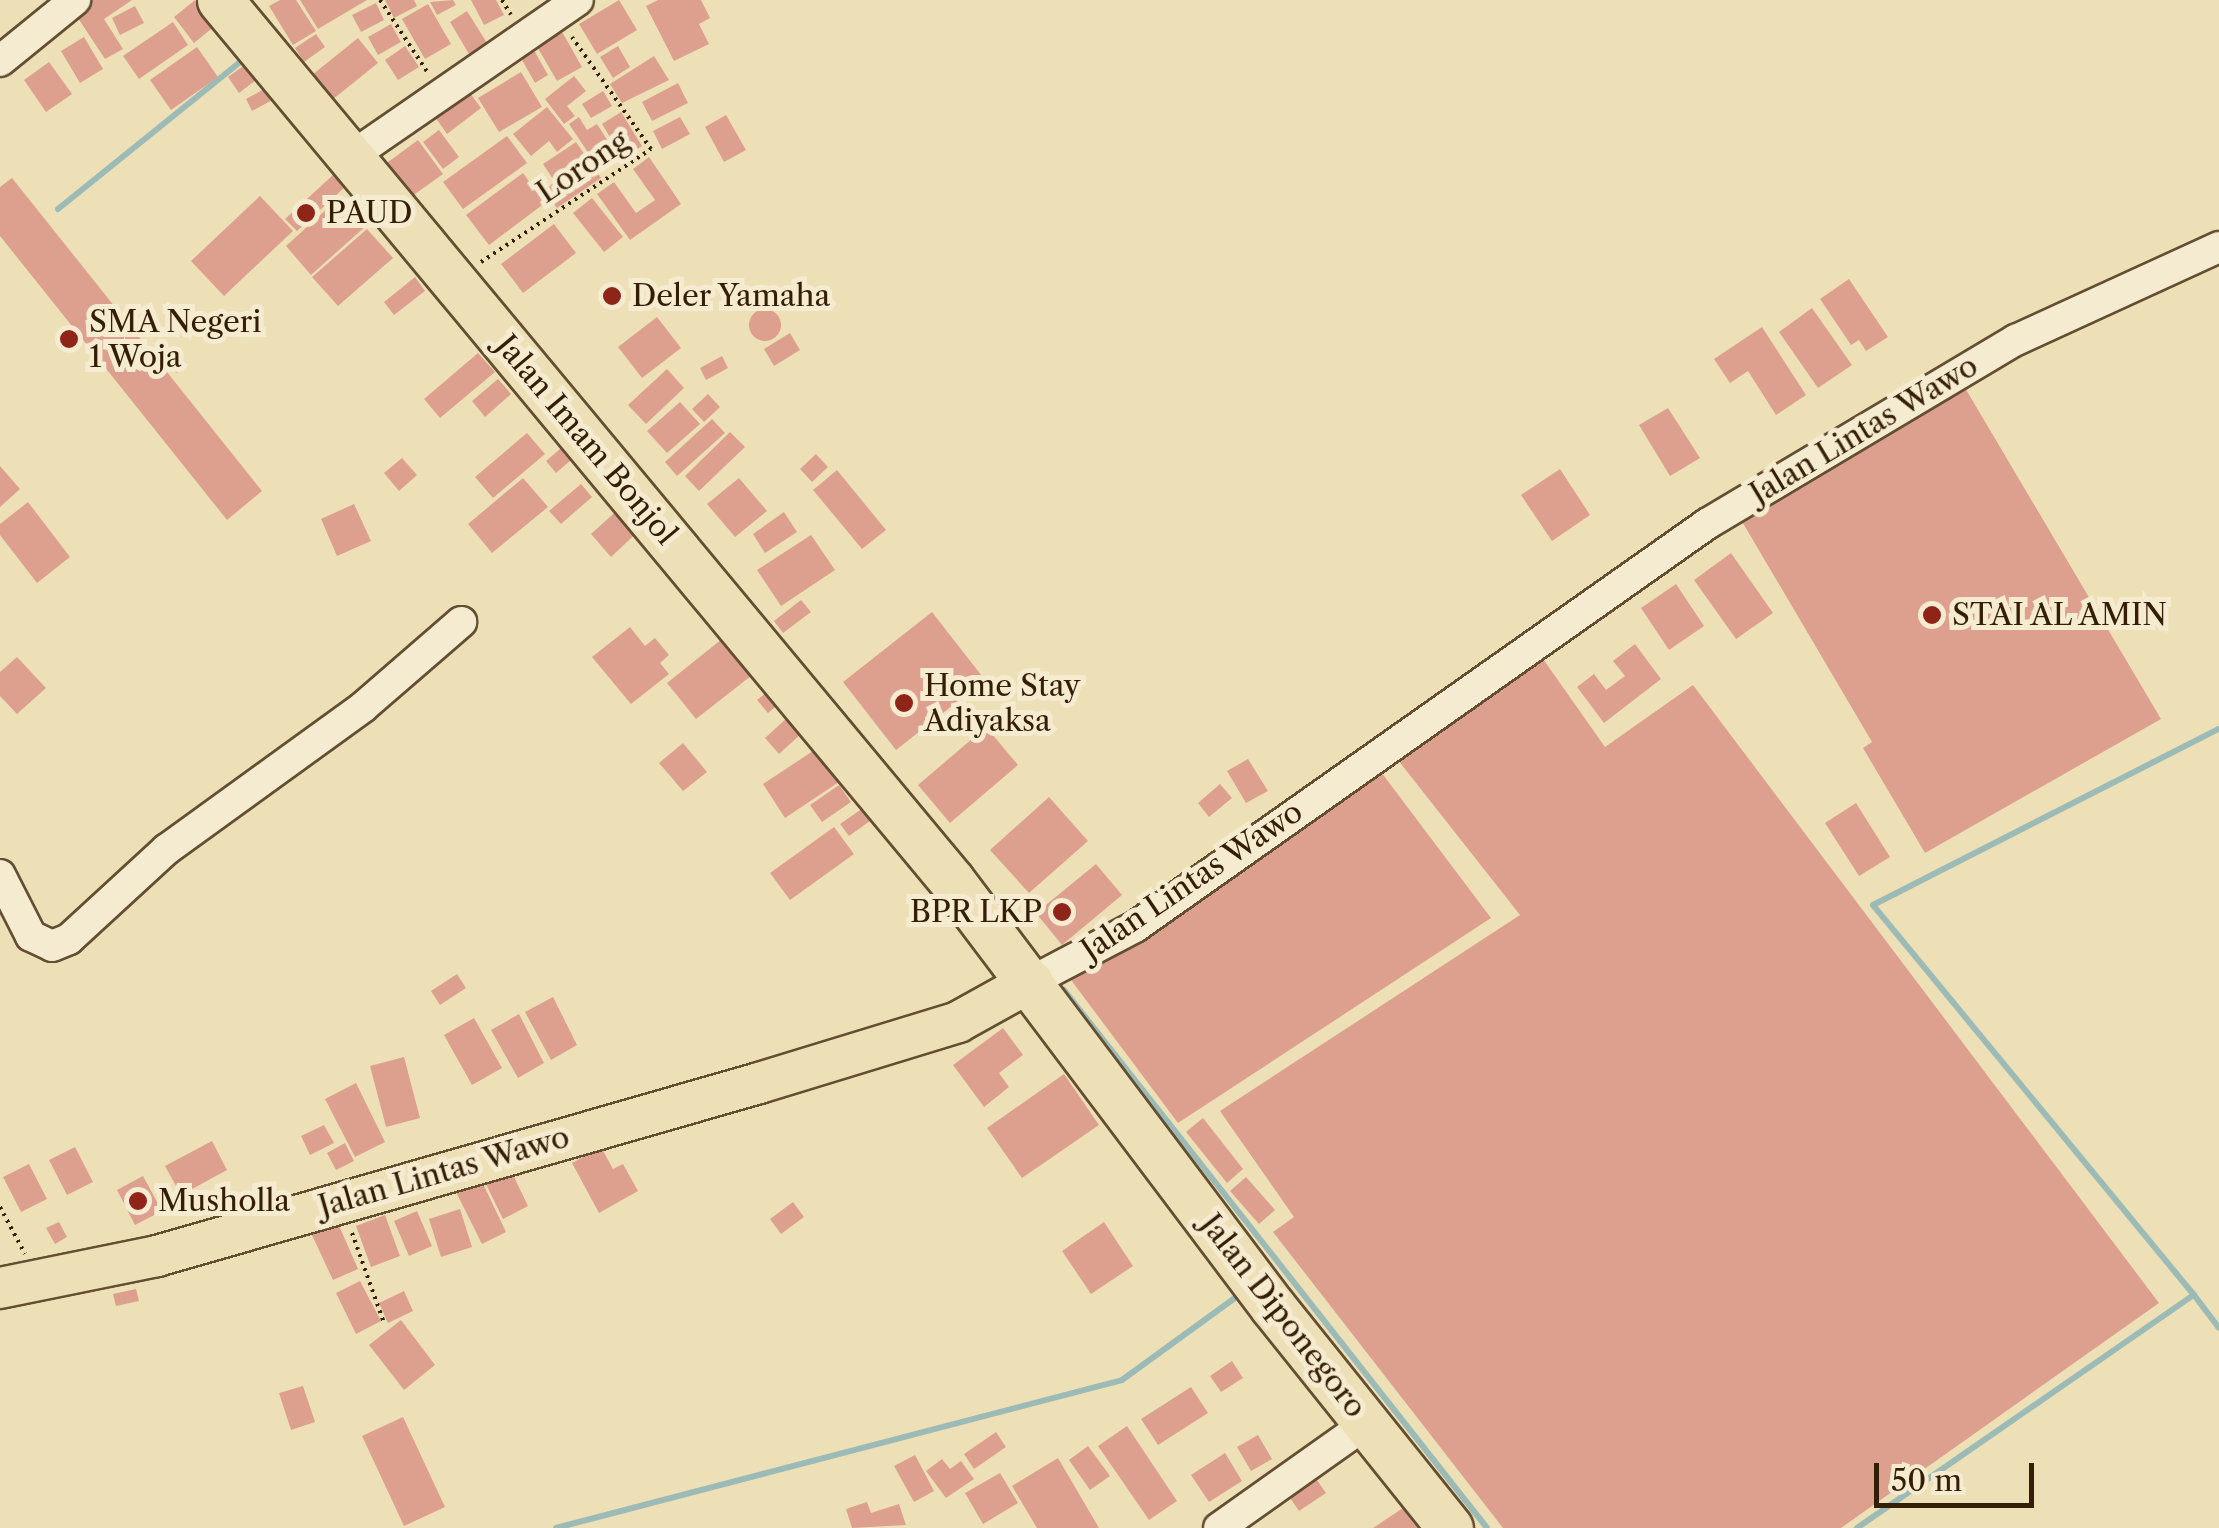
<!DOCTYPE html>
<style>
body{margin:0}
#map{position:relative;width:2219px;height:1528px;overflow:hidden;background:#eee0b6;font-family:"Libre Caslon Text",serif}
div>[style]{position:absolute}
.stream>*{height:6px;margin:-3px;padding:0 3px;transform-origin:3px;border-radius:3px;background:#9cbbb7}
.building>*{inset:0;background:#dda08e}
.round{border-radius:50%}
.path>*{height:4px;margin-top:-2px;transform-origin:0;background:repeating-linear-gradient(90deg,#351e06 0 2.5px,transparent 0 7.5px)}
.roads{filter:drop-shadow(2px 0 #634e32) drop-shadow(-2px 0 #634e32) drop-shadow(0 2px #634e32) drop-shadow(0 -2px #634e32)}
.minor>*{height:30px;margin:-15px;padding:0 15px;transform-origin:15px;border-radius:15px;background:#f4ebd0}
.major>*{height:40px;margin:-20px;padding:0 20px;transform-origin:20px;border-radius:20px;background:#eee0b6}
.highway>*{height:45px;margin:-22.5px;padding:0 22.5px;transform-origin:22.5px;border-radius:22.5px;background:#eee0b6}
.dots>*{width:28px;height:28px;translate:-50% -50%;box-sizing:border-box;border:5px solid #f4ebd0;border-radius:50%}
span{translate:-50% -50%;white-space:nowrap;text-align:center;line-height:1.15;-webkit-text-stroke:10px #f4ebd0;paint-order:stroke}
.street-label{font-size:30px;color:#351e06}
.poi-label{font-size:30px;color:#351e06}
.left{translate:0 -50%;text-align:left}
.right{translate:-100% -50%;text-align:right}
.scale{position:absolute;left:1874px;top:1463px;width:160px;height:45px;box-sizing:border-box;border:5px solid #351e06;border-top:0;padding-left:12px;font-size:30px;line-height:35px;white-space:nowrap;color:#351e06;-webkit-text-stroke:8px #f4ebd0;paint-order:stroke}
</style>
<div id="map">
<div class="stream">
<div style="left:58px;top:209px;width:240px;rotate:-38.9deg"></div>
<div style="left:1064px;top:990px;width:684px;rotate:51.82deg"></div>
<div style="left:2194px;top:1295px;width:41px;rotate:52.9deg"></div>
<div style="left:556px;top:1528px;width:585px;rotate:-14.65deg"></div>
<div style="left:1122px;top:1380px;width:145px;rotate:-36deg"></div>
<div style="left:1857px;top:1528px;width:410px;rotate:-34.7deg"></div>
<div style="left:2194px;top:1295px;width:505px;rotate:-129.46deg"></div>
<div style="left:1873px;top:905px;width:388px;rotate:-27deg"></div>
</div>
<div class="building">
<div style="clip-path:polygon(79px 0,132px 0,104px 19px,123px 49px,105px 59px,70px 6px)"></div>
<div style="clip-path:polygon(195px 0,216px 25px,194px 43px,174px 17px)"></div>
<div style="clip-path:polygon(280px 0,296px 0,316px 31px,293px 45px,269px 6px)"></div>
<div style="clip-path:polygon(300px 0,367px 0,318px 29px)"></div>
<div style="clip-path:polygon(385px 0,414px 0,417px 6px,394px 18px)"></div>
<div style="clip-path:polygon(453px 0,456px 5px,437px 15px,430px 2px)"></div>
<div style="clip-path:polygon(471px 0,496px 0,504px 15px,484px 25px)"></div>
<div style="clip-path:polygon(619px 0,637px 30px,597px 54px,579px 24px)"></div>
<div style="clip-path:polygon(658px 0,701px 0,710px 18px,699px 24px,709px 44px,674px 61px,646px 6px)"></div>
<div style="clip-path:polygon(376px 3px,384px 20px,361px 32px,352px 15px)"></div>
<div style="clip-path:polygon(428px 4px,451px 44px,425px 59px,402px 19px)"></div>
<div style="clip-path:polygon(135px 6px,144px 23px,120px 35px,112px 18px)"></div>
<div style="clip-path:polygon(467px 11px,487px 43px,469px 54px,450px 22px)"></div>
<div style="clip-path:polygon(173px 22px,188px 45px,139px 79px,123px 56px)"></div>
<div style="clip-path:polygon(391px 24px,401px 42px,378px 55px,368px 37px)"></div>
<div style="clip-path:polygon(561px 30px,582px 67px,557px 81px,536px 45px)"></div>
<div style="clip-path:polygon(316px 34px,325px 47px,304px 62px,295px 48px)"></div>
<div style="clip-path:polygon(84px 37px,103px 69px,80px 83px,61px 51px)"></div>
<div style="clip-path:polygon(358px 38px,378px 63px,332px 100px,312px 75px)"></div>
<div style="clip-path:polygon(531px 45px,548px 75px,535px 83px,518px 53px)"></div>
<div style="clip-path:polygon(405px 46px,419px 67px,398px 80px,385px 60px)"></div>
<div style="clip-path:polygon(618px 46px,630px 67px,613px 78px,600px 57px)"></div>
<div style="clip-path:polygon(197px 47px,218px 77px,171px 110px,150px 80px)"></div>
<div style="clip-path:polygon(654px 56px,669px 80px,622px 103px,610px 84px)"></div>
<div style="clip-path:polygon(49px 62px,72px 94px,46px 112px,24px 80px)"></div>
<div style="clip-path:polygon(249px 62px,260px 77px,239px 93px,228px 77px)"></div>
<div style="clip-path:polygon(521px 72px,542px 107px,499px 132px,478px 98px)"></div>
<div style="clip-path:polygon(574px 76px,586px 91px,567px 106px,575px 116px,564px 124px,545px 99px)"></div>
<div style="clip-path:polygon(678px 83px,688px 103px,652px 121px,642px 102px)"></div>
<div style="clip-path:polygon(268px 87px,274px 99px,252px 111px,246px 99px)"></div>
<div style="clip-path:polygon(467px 89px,481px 108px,447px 134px,433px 114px)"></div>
<div style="clip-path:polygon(603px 91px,612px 106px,591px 118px,582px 104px)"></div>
<div style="clip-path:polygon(547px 107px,573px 139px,557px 152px,549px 141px,531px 156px,513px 134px)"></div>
<div style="clip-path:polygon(621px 112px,642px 146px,623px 158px,602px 124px)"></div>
<div style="clip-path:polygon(726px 115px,746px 150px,724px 162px,705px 127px)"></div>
<div style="clip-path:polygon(579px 117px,587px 130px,597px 124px,608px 141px,589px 154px,569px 124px)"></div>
<div style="clip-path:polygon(680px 117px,690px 134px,662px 149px,653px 131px)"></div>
<div style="clip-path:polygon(439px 130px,459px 157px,443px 169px,423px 142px)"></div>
<div style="clip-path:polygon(507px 136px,527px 163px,463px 209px,443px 182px)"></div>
<div style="clip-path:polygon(418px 140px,443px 174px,408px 199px,384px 165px)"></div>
<div style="clip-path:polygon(576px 142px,601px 178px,557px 208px,544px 190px,555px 182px,543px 164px)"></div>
<div style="clip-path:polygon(649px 157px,681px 204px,630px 240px,597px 194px,614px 182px,636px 213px,655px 200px,633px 169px)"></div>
<div style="clip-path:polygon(523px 173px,545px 203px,489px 245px,466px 215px)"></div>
<div style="clip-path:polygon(333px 175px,345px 187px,297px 231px,285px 219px)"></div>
<div style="clip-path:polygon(12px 178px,262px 491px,227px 520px,0 236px,0 187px)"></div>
<div style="clip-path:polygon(260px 196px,293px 231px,224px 296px,191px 261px)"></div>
<div style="clip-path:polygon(340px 197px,366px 226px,311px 275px,286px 246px)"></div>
<div style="clip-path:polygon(592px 198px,623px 237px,604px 252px,573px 213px)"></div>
<div style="clip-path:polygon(554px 224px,576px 253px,523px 293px,501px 264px)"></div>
<div style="clip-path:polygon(367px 229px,393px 258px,338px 306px,312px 277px)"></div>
<div style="clip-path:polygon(415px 277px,425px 291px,394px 315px,384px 302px)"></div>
<div style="clip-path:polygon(1849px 279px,1888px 337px,1866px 351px,1859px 340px,1851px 345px,1820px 299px)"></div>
<div style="clip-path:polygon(1812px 308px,1852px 365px,1818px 388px,1779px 332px)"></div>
<div class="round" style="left:749px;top:309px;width:32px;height:32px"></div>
<div style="clip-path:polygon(657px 317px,681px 348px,642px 378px,618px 347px)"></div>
<div style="clip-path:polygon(1762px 327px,1806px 395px,1776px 415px,1748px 371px,1730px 383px,1714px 359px)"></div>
<div style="clip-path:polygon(790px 333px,800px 350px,774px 366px,764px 349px)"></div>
<div style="clip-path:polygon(168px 346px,187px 363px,177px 373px,159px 357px)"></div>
<div style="clip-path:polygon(478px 353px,495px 372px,440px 418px,424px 399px)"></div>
<div style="clip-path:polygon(722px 356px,728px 368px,706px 380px,700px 368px)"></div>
<div style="clip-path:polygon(667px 369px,684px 388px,646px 424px,628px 405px)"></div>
<div style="clip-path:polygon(1958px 376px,2161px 719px,1925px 853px,1863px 748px,1872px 742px,1734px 508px)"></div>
<div style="clip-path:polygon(498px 379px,511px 394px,485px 417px,472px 401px)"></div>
<div style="clip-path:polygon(708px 394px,720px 407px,704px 422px,692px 409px)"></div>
<div style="clip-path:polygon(680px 402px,700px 424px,667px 453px,647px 431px)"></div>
<div style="clip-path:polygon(1668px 408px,1700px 458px,1670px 476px,1639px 425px)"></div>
<div style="clip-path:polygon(712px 419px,725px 433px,677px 476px,665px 462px)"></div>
<div style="clip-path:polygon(730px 432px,745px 447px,699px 491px,685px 476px)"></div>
<div style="clip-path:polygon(527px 433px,545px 454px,493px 498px,475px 477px)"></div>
<div style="clip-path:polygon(568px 442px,578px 454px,556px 473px,546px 461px)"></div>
<div style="clip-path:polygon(816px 454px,828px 467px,812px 482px,800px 469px)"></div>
<div style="clip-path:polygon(402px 458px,417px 475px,399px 491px,384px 473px)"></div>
<div style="clip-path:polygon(0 466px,20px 489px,0 507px)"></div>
<div style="clip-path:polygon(1560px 469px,1590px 515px,1552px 541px,1521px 495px)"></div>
<div style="clip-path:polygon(837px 470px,886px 530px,862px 549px,813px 490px)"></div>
<div style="clip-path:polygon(523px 478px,548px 507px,492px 553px,468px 524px)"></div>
<div style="clip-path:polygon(739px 478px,767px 511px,735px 537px,707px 504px)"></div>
<div style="clip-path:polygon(581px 484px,592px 497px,561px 524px,549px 511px)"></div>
<div style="clip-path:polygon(28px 502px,70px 557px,37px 583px,0 535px,0 524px)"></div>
<div style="clip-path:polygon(354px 504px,371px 541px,337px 556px,321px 519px)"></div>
<div style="clip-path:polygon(623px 505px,643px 527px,611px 557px,591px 534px)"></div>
<div style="clip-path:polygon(784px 512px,797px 532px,765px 553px,753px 534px)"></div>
<div style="clip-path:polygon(811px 535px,835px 570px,781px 606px,757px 570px)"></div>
<div style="clip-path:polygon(1731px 553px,1773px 613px,1736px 639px,1694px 580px)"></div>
<div style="clip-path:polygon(1676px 584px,1704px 626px,1669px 650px,1641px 608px)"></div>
<div style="clip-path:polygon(801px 600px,811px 612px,783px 633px,774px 621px)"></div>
<div style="clip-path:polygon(932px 612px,985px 680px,896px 750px,843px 682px)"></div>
<div style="clip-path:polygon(630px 627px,645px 646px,655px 638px,669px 655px,660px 663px,669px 674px,631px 704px,592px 657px)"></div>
<div style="clip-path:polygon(727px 635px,756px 672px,696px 719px,667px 683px)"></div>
<div style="clip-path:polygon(1635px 644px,1661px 679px,1604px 723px,1577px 687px,1594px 674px,1606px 690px,1625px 676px,1613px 661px)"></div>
<div style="clip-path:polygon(1536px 649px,1605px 747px,1693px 685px,2159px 1303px,1841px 1528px,1503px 1528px,1273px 1232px,1294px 1217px,1220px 1111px,1520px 915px,1394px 755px)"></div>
<div style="clip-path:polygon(17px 657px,46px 688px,17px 714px,0 696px,0 672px)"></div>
<div style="clip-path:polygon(771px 689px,781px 702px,768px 713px,757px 700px)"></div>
<div style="clip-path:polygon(788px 717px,802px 733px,779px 754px,765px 738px)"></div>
<div style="clip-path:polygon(986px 727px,1018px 765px,950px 823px,918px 785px)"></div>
<div style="clip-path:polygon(683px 743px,707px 772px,683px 791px,659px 763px)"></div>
<div style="clip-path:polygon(816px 749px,839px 782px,785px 818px,763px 784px)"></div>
<div style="clip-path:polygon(1248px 759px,1268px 791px,1246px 803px,1227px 771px)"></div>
<div style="clip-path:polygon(1372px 760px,1491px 918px,1178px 1123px,1071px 980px)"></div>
<div style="clip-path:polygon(1220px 784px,1232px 798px,1209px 817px,1198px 803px)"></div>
<div style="clip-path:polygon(839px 785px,851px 802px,822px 822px,810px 805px)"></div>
<div style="clip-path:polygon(1049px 797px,1088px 841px,1029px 893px,990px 850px)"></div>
<div style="clip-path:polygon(1856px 803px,1890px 857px,1859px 876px,1825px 823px)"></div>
<div style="clip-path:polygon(869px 804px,877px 816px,849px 836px,840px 824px)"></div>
<div style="clip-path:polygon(834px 827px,854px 854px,790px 900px,770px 873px)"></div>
<div style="clip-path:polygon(1096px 864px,1122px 895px,1062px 945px,1036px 913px)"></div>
<div style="clip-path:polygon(457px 974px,466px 988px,440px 1005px,431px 991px)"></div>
<div style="clip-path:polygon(553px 997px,577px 1045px,551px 1060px,525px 1012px)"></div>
<div style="clip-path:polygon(519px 1014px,544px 1063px,518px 1078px,491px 1030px)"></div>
<div style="clip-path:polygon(474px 1018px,502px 1068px,472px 1085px,444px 1035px)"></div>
<div style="clip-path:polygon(1003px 1028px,1023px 1055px,999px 1073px,1009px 1087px,984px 1107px,953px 1065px)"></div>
<div style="clip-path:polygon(404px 1057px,420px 1118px,386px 1127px,370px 1066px)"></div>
<div style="clip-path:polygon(1064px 1074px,1099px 1125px,1022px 1178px,987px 1128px)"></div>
<div style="clip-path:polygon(356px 1083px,385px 1142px,355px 1157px,325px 1099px)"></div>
<div style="clip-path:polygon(1203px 1118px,1243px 1169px,1227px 1183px,1186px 1132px)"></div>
<div style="clip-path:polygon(324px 1125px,334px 1143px,310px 1155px,301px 1136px)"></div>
<div style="clip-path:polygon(212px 1141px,227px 1170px,181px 1195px,165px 1166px)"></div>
<div style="clip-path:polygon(345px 1143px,354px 1161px,336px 1170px,327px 1153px)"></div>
<div style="clip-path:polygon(75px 1147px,93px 1182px,67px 1195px,49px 1160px)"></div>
<div style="clip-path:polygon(601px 1147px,613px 1169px,623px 1164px,638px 1191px,599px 1213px,572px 1163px)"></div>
<div style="clip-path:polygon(505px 1158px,528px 1206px,503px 1219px,479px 1170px)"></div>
<div style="clip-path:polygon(29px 1164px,47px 1199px,21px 1212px,3px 1177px)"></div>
<div style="clip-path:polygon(475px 1167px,506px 1232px,482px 1244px,450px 1180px)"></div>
<div style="clip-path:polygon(143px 1176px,162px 1211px,135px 1225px,117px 1190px)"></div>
<div style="clip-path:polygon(1246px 1177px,1275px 1210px,1259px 1224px,1230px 1191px)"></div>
<div style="clip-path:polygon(793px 1202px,804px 1217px,781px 1234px,770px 1219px)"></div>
<div style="clip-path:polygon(460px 1209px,472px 1247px,441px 1257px,429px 1219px)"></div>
<div style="clip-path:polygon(417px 1211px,432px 1246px,409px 1256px,394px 1221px)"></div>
<div style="clip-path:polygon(385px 1215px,400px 1256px,371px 1267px,356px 1226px)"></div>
<div style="clip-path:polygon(337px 1221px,358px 1269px,333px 1280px,311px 1233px)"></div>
<div style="clip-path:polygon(59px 1222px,67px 1237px,55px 1244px,46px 1228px)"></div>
<div style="clip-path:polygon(1104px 1222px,1133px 1266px,1091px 1294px,1062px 1251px)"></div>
<div style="clip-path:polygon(360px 1281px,381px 1321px,356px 1334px,336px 1293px)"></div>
<div style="clip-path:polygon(136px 1289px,139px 1301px,116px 1306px,113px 1294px)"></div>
<div style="clip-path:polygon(404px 1291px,413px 1311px,388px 1323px,379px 1303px)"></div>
<div style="clip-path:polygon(401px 1320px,435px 1365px,404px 1390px,369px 1345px)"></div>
<div style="clip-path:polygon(1232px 1361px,1243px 1378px,1221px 1392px,1210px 1376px)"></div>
<div style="clip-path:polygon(303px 1386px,315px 1422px,291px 1430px,279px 1393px)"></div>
<div style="clip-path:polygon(1191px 1387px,1208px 1413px,1158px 1445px,1141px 1419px)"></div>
<div style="clip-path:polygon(403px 1417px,445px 1507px,404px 1526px,362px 1436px)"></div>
<div style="clip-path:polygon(1127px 1426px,1177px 1501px,1149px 1520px,1098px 1446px)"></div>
<div style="clip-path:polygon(996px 1432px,1006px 1447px,974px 1469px,964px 1454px)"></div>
<div style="clip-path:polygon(1258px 1435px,1272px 1459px,1251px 1471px,1237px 1447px)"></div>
<div style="clip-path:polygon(1088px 1446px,1110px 1476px,1090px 1490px,1069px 1460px)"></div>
<div style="clip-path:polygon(1225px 1453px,1242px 1481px,1209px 1502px,1191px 1475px)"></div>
<div style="clip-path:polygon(915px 1455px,934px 1491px,914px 1502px,894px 1466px)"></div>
<div style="clip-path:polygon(1058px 1458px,1099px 1528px,1037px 1528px,1012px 1486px)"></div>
<div style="clip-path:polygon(942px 1459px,950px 1469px,961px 1461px,974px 1479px,946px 1498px,926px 1471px)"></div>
<div style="clip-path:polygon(1000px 1473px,1018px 1503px,983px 1524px,965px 1493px)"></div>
<div style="clip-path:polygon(1312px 1473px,1326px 1493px,1299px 1511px,1286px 1492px)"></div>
<div style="clip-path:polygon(1415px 1500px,1429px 1528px,1373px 1528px)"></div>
<div style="clip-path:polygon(867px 1502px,871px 1513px,899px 1504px,906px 1525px,852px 1528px,846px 1509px)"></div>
</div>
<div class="path">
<div style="left:380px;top:0;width:87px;rotate:56.7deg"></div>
<div style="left:502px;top:0;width:17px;rotate:59deg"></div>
<div style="left:481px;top:262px;width:204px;rotate:-33.6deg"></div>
<div style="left:651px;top:149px;width:137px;rotate:-125.2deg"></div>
<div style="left:0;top:1207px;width:53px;rotate:62deg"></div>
<div style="left:352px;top:1233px;width:96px;rotate:70.4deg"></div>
</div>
<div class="roads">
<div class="minor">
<div style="left:0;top:61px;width:97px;rotate:-39.1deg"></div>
<div style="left:349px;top:158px;width:278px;rotate:-34.6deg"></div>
<div style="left:0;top:875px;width:68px;rotate:63.1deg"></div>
<div style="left:31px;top:936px;width:23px;rotate:25deg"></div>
<div style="left:52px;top:946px;width:18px;rotate:-22deg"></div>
<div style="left:69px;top:939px;width:133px;rotate:-42.6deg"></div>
<div style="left:167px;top:849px;width:242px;rotate:-35.9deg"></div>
<div style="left:363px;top:707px;width:130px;rotate:-40.9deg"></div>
<div style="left:1032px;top:981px;width:116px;rotate:-27.7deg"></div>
<div style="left:1135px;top:927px;width:700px;rotate:-35.17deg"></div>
<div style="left:1707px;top:524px;width:360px;rotate:-30.8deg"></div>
<div style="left:2016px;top:340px;width:223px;rotate:-24.6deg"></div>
<div style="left:1219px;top:1528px;width:180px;rotate:-35.3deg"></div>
</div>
<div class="major">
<div style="left:0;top:1288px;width:160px;rotate:-11.5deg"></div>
<div style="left:157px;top:1256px;width:626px;rotate:-16.03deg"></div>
<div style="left:759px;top:1083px;width:208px;rotate:-17deg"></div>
<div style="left:958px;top:1022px;width:85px;rotate:-29deg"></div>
</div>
<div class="highway">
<div style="left:220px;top:0;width:1145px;rotate:50.28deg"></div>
<div style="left:952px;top:881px;width:533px;rotate:53deg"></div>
<div style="left:1273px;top:1307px;width:283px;rotate:51.3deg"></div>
</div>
</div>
<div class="dots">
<div style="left:306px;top:213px;background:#8f2418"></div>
<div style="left:612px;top:296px;background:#8f2418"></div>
<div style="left:69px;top:339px;background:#8f2418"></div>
<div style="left:1932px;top:615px;background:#8f2418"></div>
<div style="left:904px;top:703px;background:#8f2418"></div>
<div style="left:1062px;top:912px;background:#8f2418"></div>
<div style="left:138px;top:1201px;background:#8f2418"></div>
</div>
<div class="street-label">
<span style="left:583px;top:167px;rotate:-34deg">Lorong</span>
<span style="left:1864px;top:430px;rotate:-31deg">Jalan Lintas Wawo</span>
<span style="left:586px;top:440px;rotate:50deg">Jalan Imam Bonjol</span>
<span style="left:1192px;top:881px;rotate:-34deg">Jalan Lintas Wawo</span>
<span style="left:444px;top:1172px;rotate:-16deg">Jalan Lintas Wawo</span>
<span style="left:1283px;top:1316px;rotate:52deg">Jalan Diponegoro</span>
</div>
<div class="poi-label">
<span class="left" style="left:326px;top:213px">PAUD</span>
<span class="left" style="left:632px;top:296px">Deler Yamaha</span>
<span class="left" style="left:89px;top:339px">SMA Negeri<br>1 Woja</span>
<span class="left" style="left:1952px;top:615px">STAI AL AMIN</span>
<span class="left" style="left:924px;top:703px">Home Stay<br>Adiyaksa</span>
<span class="right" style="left:1042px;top:912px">BPR LKP</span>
<span class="left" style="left:158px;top:1201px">Musholla</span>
</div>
<div class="scale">50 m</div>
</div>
